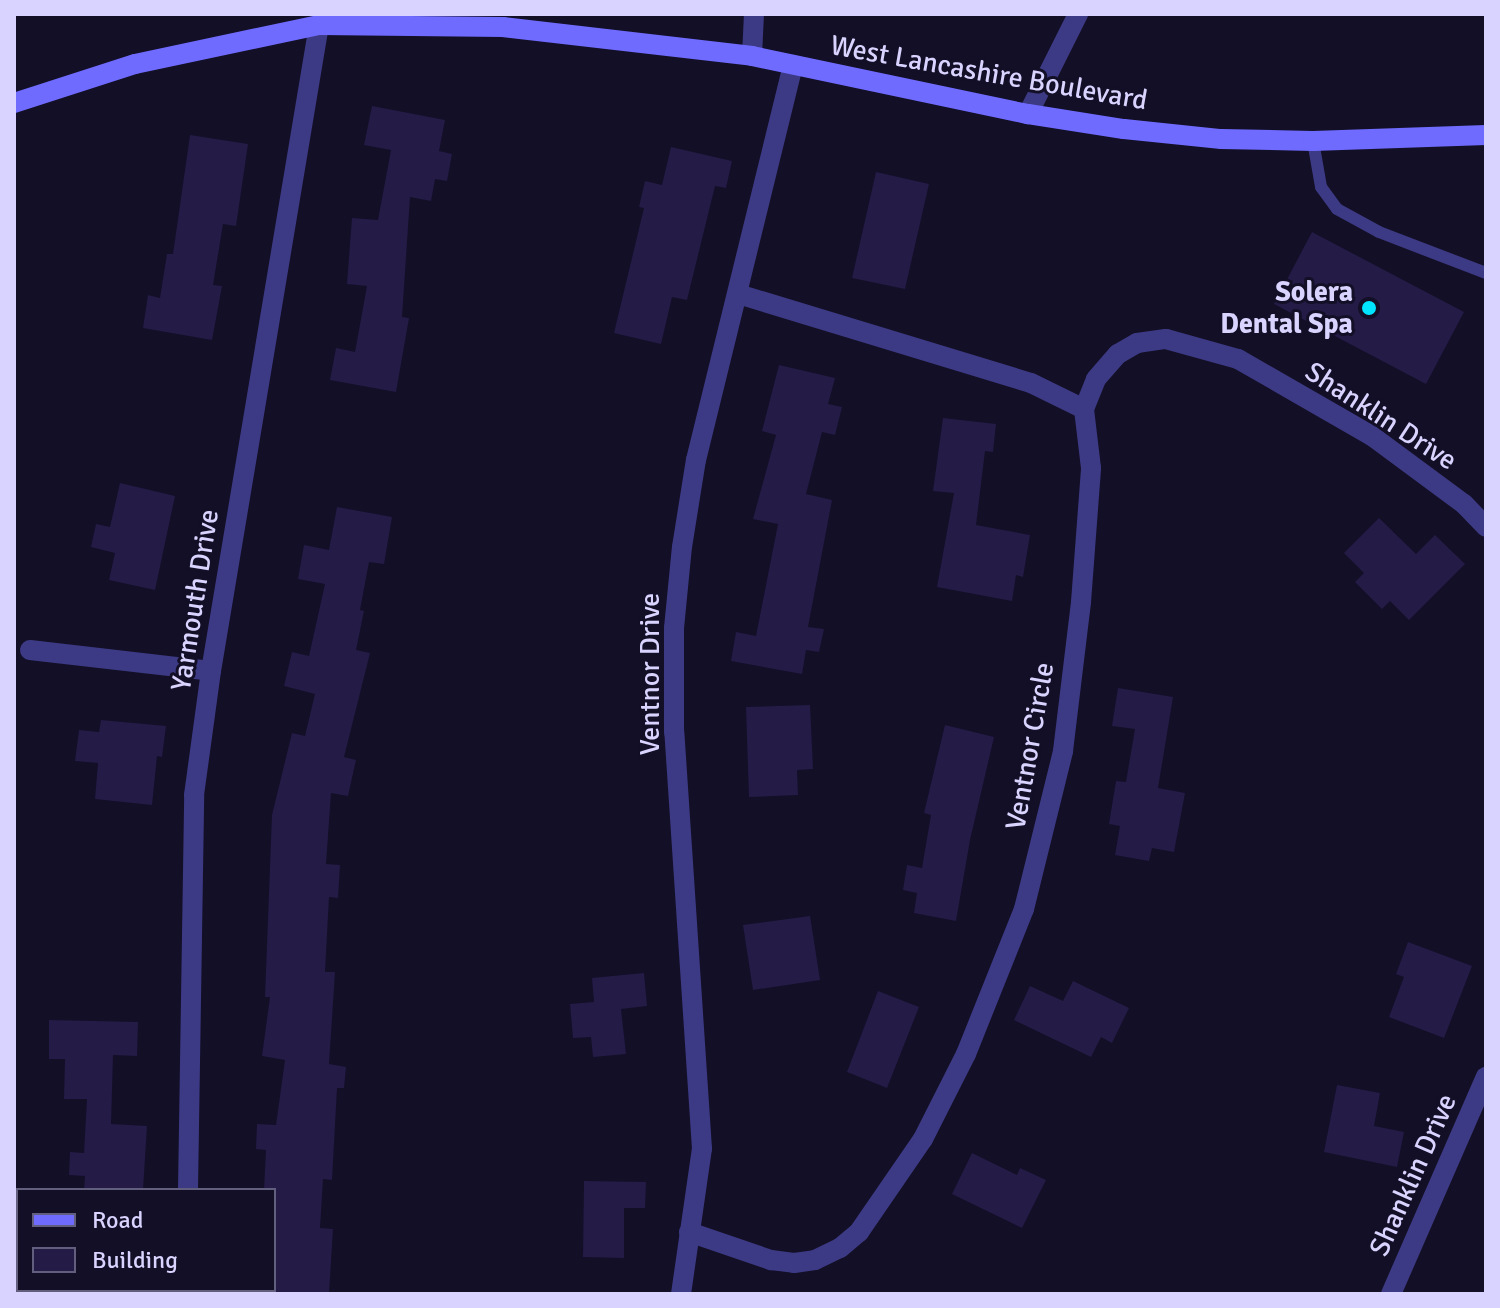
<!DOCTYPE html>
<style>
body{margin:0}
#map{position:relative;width:1500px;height:1308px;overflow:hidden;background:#130f26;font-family:Signika,sans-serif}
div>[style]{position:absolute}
.building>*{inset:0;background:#241b47}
.service>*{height:12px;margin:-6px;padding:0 6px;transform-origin:6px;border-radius:6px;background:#3d3a85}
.minor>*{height:20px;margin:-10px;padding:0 10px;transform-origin:10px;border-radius:10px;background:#3d3a85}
.secondary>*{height:20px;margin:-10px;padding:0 10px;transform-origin:10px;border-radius:10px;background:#6f6bff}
.dots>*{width:22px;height:22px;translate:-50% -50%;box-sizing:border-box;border:4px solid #130f26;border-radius:50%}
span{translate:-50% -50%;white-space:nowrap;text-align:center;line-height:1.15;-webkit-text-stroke:6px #130f26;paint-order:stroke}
.street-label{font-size:28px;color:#d9d4ff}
.poi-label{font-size:28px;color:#d9d4ff;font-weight:700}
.right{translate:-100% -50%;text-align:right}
.frame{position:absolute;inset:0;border:16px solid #d9d4ff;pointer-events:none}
.legend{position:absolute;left:16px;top:1188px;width:260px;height:104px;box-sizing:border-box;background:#130f26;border:2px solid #625e7d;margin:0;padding:10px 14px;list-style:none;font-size:24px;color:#d9d4ff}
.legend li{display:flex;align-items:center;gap:16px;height:40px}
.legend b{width:40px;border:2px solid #625e7d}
</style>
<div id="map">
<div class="building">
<div style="clip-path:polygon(372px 106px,445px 120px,439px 151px,452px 154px,447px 181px,435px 179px,431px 201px,410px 197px,402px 317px,409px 318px,396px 392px,330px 380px,336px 348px,355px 352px,367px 286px,347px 284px,352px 218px,378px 220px,391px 150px,364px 145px)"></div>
<div style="clip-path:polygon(190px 135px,248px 144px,236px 226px,223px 224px,213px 285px,222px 286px,212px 340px,143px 328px,148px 295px,160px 298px,167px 254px,173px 254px)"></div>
<div style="clip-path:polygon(671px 147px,732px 161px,726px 188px,715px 186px,687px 300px,672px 297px,661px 344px,614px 333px,644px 208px,639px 207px,645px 181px,662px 185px)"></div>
<div style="clip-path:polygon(876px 172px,929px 184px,905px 289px,852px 278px)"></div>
<div style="clip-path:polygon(1312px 232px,1464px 312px,1426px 384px,1274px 304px)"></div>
<div style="clip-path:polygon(779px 365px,835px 378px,828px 404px,842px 407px,835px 435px,822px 432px,806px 494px,832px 500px,808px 627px,824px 629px,819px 652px,806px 650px,802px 674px,731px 661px,736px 632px,756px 636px,778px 524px,753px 519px,776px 435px,762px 431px)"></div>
<div style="clip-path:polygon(943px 418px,996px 424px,993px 452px,985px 451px,976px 525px,1030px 535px,1023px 577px,1016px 575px,1012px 601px,937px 587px,954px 493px,933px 491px)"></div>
<div style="clip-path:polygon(120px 483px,175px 496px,155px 590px,109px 580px,115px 553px,91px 547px,96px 524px,110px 527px)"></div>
<div style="clip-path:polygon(337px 507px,392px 517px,384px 564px,369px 562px,360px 610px,364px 611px,356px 650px,370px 653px,344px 757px,356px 760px,348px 796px,331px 793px,326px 864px,340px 865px,338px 898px,329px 897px,325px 972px,335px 972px,329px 1064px,346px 1067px,344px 1088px,337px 1088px,332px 1180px,323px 1179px,320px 1228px,333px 1229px,329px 1294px,274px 1294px,274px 1190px,264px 1190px,266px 1150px,256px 1149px,257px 1124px,276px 1125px,285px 1060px,262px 1056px,270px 997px,265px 997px,272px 815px,292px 733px,305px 736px,315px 694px,284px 686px,292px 652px,309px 656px,325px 584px,298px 579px,304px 545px,329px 550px)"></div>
<div style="clip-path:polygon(1379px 518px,1416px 554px,1435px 535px,1465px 564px,1409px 620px,1390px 601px,1382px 609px,1355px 582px,1364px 573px,1344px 553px)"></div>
<div style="clip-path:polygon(1118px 688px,1173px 697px,1158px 788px,1185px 793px,1174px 852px,1152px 848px,1149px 861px,1115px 855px,1120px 826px,1109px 824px,1116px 781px,1126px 782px,1135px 729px,1112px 726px)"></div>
<div style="clip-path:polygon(810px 705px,813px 769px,797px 770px,798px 795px,749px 797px,746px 707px)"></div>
<div style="clip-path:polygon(101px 720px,166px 726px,162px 757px,157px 756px,152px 805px,95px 799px,98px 763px,75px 761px,79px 730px,99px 732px)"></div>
<div style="clip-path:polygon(945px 725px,994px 737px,970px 840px,956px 921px,914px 913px,917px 893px,903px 890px,907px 865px,922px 868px,931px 815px,924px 813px)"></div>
<div style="clip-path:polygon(810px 916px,820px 980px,753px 990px,743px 925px)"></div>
<div style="clip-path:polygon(1408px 942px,1472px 966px,1444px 1038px,1389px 1017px,1404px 977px,1396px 974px)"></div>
<div style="clip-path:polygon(644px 973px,647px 1006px,621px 1009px,626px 1054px,593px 1057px,591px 1037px,573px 1038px,570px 1004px,594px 1002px,592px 978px)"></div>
<div style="clip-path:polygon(1073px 981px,1129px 1008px,1112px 1043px,1101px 1037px,1091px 1057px,1014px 1020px,1030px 986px,1063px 1001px)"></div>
<div style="clip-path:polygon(878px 991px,919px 1007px,887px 1088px,847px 1072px)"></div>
<div style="clip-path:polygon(49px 1020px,138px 1022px,137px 1056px,113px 1055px,111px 1124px,147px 1126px,143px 1190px,84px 1190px,85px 1176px,69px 1175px,70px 1152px,84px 1153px,87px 1099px,64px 1099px,65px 1059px,49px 1059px)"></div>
<div style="clip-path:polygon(1337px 1085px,1380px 1093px,1374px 1126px,1404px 1132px,1397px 1167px,1324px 1152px)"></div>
<div style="clip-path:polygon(972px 1153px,1017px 1175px,1020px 1168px,1046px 1180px,1022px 1228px,952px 1194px)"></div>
<div style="clip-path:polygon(584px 1181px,646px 1182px,645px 1208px,624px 1208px,624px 1258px,583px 1257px)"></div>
</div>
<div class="service">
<div style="left:1313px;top:141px;width:47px;rotate:80.1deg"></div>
<div style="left:1321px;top:187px;width:27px;rotate:54deg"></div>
<div style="left:1337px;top:209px;width:48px;rotate:28.7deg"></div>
<div style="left:1379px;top:232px;width:115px;rotate:21deg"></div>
</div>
<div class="minor">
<div style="left:752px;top:56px;width:42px;rotate:-87.3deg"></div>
<div style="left:1028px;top:114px;width:112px;rotate:-63.4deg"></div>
<div style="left:738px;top:294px;width:306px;rotate:16.9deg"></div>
<div style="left:1031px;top:383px;width:59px;rotate:26.1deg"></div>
<div style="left:30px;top:650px;width:182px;rotate:6.6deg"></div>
<div style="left:188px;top:1190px;width:395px;rotate:-89.1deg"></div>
<div style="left:194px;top:795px;width:125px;rotate:-82.2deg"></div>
<div style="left:211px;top:671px;width:655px;rotate:-80.51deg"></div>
<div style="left:689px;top:1232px;width:87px;rotate:18.9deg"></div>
<div style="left:771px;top:1260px;width:23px;rotate:7deg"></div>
<div style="left:794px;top:1263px;width:21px;rotate:-8deg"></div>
<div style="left:815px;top:1260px;width:28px;rotate:-26deg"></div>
<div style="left:840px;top:1248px;width:25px;rotate:-40deg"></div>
<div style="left:859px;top:1232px;width:113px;rotate:-55.5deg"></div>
<div style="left:923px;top:1139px;width:95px;rotate:-63.2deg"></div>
<div style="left:966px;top:1054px;width:156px;rotate:-68.2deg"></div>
<div style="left:1024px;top:909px;width:163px;rotate:-76.1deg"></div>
<div style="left:1063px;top:751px;width:150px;rotate:-83.1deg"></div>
<div style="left:1081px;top:602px;width:134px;rotate:-85.7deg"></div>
<div style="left:1091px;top:468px;width:59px;rotate:-96.8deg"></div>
<div style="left:1084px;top:409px;width:32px;rotate:-68deg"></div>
<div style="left:1096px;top:379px;width:33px;rotate:-49deg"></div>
<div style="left:1118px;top:354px;width:22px;rotate:-30deg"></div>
<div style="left:1137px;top:343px;width:29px;rotate:-8deg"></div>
<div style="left:1166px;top:339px;width:75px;rotate:15.5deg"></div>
<div style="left:1238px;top:359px;width:155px;rotate:29.9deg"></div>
<div style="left:1372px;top:436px;width:114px;rotate:36.5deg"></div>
<div style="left:1464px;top:504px;width:32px;rotate:46deg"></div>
<div style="left:195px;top:1290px;width:4px;rotate:76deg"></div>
<div style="left:681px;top:1294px;width:147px;rotate:-81.8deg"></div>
<div style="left:702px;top:1149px;width:418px;rotate:-93.8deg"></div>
<div style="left:674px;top:732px;width:104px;rotate:-90deg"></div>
<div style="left:674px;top:628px;width:81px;rotate:-84.4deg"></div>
<div style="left:682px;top:547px;width:88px;rotate:-80.9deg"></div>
<div style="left:696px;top:460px;width:407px;rotate:-76.2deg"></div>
<div style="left:1391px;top:1294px;width:237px;rotate:-66.4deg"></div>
</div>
<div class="secondary">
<div style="left:14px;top:103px;width:127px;rotate:-17.9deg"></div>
<div style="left:135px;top:64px;width:188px;rotate:-12deg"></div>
<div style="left:319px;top:25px;width:184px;rotate:0.6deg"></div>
<div style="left:503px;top:27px;width:251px;rotate:6.6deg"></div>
<div style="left:752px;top:56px;width:282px;rotate:11.9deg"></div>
<div style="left:1028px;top:114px;width:97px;rotate:8.9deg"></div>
<div style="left:1124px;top:129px;width:98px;rotate:5.9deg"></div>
<div style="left:1221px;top:139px;width:92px;rotate:1.2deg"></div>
<div style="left:1313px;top:141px;width:173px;rotate:-2deg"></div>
</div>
<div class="dots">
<div style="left:1369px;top:308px;background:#00e5ff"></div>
</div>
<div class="street-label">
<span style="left:989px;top:73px;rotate:10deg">West Lancashire Boulevard</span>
<span style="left:1381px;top:416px;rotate:33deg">Shanklin Drive</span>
<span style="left:195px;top:600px;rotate:-81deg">Yarmouth Drive</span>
<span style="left:650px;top:674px;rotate:-90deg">Ventnor Drive</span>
<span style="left:1030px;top:746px;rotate:-80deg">Ventnor Circle</span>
<span style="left:1413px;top:1175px;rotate:-66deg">Shanklin Drive</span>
</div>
<div class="poi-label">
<span class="right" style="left:1353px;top:308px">Solera<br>Dental Spa</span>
</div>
<div class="frame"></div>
<ul class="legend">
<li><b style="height:10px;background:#6f6bff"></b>Road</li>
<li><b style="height:22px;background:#241b47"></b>Building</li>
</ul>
</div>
